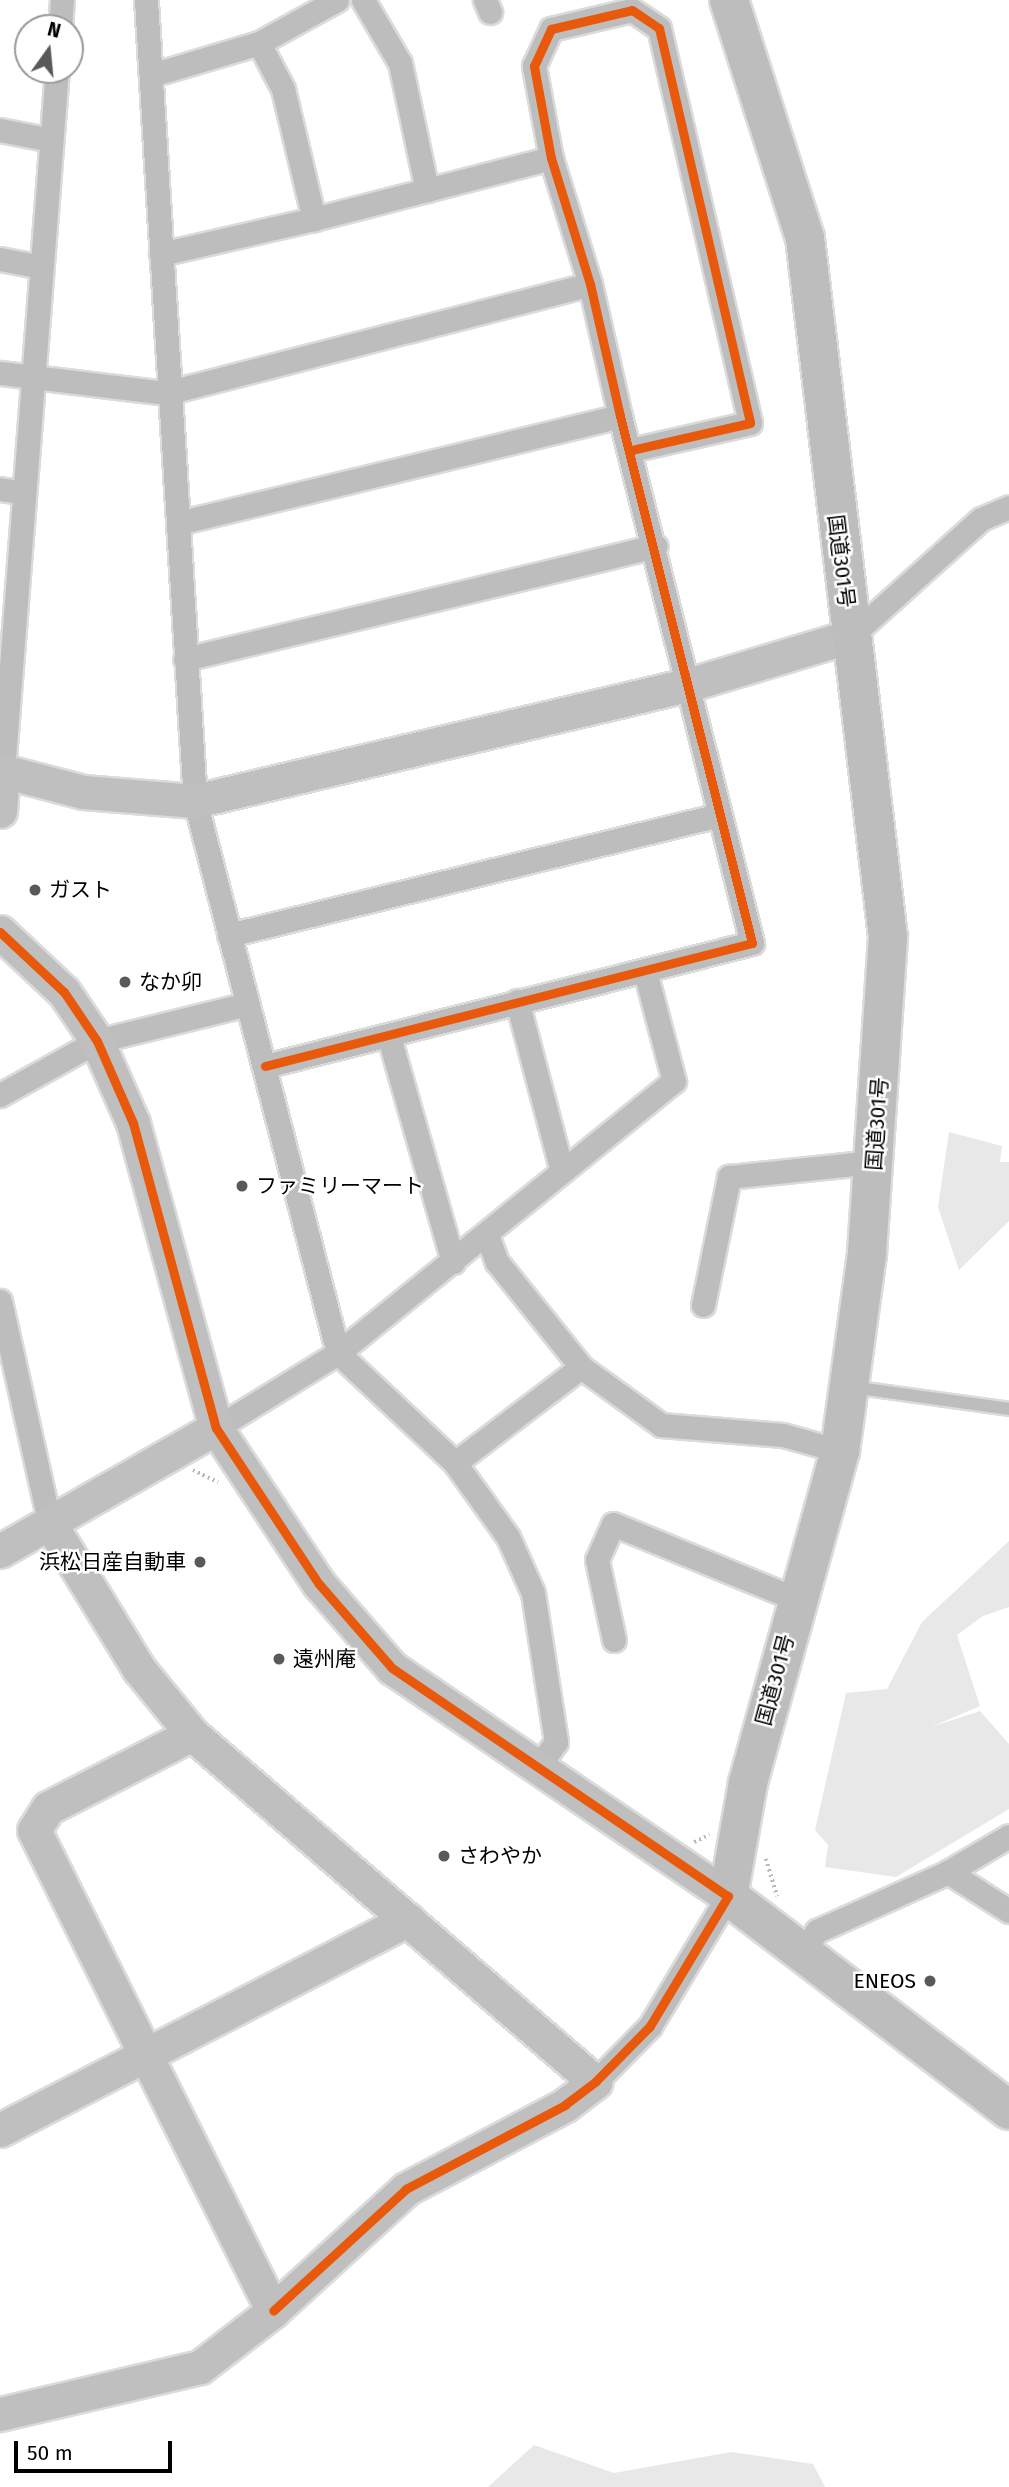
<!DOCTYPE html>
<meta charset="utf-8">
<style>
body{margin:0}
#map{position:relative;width:1009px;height:2487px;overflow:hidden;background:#fff;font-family:"Fira Sans","Noto Sans JP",sans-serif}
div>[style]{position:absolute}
.green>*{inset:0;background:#e8e8e8}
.path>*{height:3.5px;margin-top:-1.75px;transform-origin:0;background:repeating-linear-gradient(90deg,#b8b8b8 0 2px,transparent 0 5.5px)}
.roads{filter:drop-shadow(2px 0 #dbdbdb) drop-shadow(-2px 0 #dbdbdb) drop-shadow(0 2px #dbdbdb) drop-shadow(0 -2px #dbdbdb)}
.lane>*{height:12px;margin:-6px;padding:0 6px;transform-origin:6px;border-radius:6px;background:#bdbdbd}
.street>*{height:23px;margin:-11.5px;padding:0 11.5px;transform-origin:11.5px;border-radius:11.5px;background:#bdbdbd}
.secondary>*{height:33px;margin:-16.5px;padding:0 16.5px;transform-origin:16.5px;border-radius:16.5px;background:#bfbfbf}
.highway>*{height:38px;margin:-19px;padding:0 19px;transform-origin:19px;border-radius:19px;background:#bdbdbd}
.cycleway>*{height:9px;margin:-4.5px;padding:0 4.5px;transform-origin:4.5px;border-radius:4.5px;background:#e8590c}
.dots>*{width:19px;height:19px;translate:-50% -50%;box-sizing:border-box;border:4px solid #fff;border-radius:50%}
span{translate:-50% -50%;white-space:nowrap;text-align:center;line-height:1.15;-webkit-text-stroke:5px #fff;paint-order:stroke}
.street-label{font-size:21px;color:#000}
.poi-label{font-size:21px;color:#000}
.left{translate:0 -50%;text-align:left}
.right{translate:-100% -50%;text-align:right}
.north{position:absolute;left:14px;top:14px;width:70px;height:70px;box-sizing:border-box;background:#fff;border:2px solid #999;border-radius:50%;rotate:15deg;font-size:19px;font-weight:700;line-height:28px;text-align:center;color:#000}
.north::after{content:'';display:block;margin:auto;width:24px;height:32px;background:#595959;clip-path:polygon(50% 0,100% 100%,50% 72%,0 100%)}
.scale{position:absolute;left:14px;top:2441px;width:158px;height:32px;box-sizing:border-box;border:4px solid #000;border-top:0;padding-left:9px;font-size:21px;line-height:24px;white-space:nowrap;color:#000;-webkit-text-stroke:5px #fff;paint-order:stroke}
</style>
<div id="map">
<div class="green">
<div style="clip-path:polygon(949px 1132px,1002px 1146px,1000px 1162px,1009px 1162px,1009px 1221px,959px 1270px,938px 1207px)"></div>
<div style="clip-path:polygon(1009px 1541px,1009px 1607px,983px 1616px,957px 1635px,980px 1706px,931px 1727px,980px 1711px,1009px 1744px,1009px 1809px,896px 1877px,825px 1867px,828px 1845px,815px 1830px,846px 1693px,887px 1689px,922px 1622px)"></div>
<div style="clip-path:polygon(534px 2445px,614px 2473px,731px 2452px,813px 2464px,825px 2487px,488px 2487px)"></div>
</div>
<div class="path">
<div style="left:193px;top:1470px;width:28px;rotate:26deg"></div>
<div style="left:694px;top:1842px;width:17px;rotate:-25deg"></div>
<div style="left:766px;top:1859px;width:39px;rotate:73deg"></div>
</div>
<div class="roads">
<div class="lane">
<div style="left:851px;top:1387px;width:160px;rotate:7.9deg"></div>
</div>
<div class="street">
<div style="left:146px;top:0;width:802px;rotate:86.5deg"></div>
<div style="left:195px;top:801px;width:570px;rotate:75.48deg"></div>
<div style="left:338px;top:1353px;width:161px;rotate:43.2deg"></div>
<div style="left:455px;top:1463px;width:91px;rotate:54.4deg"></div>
<div style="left:508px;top:1537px;width:61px;rotate:65.9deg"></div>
<div style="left:533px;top:1593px;width:151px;rotate:81.2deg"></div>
<div style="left:556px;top:1742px;width:32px;rotate:126deg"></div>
<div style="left:363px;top:0;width:73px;rotate:59.6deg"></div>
<div style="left:400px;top:63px;width:130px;rotate:78deg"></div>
<div style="left:485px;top:0;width:13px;rotate:67deg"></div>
<div style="left:60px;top:28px;width:28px;rotate:-86deg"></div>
<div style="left:259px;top:43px;width:52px;rotate:62.4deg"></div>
<div style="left:283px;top:89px;width:134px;rotate:76.6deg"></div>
<div style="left:314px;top:219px;width:245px;rotate:-14.4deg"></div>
<div style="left:155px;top:74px;width:109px;rotate:-16.6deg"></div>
<div style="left:259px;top:43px;width:89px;rotate:-28.9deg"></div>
<div style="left:0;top:130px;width:52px;rotate:11.1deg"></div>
<div style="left:161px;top:254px;width:157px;rotate:-12.9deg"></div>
<div style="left:0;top:259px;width:42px;rotate:11deg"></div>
<div style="left:0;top:373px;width:167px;rotate:6.9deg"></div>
<div style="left:166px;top:393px;width:438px;rotate:-14.4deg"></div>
<div style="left:0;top:489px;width:24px;rotate:9deg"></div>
<div style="left:178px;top:523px;width:455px;rotate:-13.6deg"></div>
<div style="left:851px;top:636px;width:175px;rotate:-42deg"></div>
<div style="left:981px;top:519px;width:30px;rotate:-23deg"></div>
<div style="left:185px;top:659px;width:484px;rotate:-13.5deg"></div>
<div style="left:3px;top:771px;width:703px;rotate:-85.6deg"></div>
<div style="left:229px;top:935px;width:504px;rotate:-13.76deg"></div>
<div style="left:517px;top:1001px;width:176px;rotate:75.2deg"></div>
<div style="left:389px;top:1037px;width:234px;rotate:74.1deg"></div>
<div style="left:265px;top:1066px;width:502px;rotate:-14.17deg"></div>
<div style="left:752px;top:943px;width:543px;rotate:-104.06deg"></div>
<div style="left:620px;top:416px;width:135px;rotate:-102.8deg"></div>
<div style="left:590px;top:284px;width:132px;rotate:-107.2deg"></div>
<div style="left:551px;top:158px;width:94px;rotate:-100.5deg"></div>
<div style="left:534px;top:66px;width:41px;rotate:-65.3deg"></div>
<div style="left:551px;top:29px;width:83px;rotate:-13.2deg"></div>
<div style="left:632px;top:10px;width:32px;rotate:34deg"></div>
<div style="left:659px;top:28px;width:405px;rotate:77deg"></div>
<div style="left:750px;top:423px;width:122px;rotate:167.2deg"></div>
<div style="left:0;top:1095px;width:111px;rotate:-29.1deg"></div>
<div style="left:97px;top:1041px;width:155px;rotate:-13.8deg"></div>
<div style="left:487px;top:1235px;width:29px;rotate:70deg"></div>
<div style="left:497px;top:1262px;width:134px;rotate:51.3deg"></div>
<div style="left:581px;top:1367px;width:99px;rotate:35.9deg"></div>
<div style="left:661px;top:1425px;width:122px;rotate:4.7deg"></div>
<div style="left:783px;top:1435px;width:59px;rotate:15.7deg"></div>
<div style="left:0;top:1301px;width:229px;rotate:77.4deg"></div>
<div style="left:703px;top:1305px;width:131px;rotate:-78.5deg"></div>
<div style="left:729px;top:1177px;width:146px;rotate:-5.9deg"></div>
<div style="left:216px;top:1428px;width:143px;rotate:-31.6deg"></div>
<div style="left:338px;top:1353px;width:432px;rotate:-39deg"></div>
<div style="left:674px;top:1081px;width:114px;rotate:-104.8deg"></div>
<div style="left:455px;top:1463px;width:158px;rotate:-37.3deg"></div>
<div style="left:614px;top:1640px;width:82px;rotate:-102deg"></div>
<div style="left:597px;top:1560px;width:39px;rotate:-66deg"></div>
<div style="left:613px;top:1524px;width:200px;rotate:22.3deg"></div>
<div style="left:948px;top:1872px;width:72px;rotate:32.6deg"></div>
<div style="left:802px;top:1953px;width:27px;rotate:-56deg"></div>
<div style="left:817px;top:1931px;width:144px;rotate:-24.2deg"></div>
<div style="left:948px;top:1872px;width:71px;rotate:-30.5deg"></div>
<div style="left:595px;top:2082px;width:78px;rotate:-45.5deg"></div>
<div style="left:650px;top:2026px;width:152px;rotate:-59deg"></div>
</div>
<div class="secondary">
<div style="left:0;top:811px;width:40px;rotate:-85.7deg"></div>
<div style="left:3px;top:771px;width:83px;rotate:14.7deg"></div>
<div style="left:83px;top:792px;width:112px;rotate:4.6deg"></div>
<div style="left:195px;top:801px;width:510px;rotate:-13.27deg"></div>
<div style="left:691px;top:684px;width:167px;rotate:-16.7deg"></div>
<div style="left:0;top:932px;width:88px;rotate:43.2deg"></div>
<div style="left:64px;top:992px;width:59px;rotate:56deg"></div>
<div style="left:97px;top:1041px;width:90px;rotate:66.3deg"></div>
<div style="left:133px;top:1123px;width:316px;rotate:74.8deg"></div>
<div style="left:216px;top:1428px;width:187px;rotate:56.6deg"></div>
<div style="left:319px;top:1584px;width:111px;rotate:49deg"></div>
<div style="left:392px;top:1668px;width:406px;rotate:34.2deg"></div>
<div style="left:0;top:1551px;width:249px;rotate:-29.7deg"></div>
<div style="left:192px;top:1734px;width:162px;rotate:152.8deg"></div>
<div style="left:48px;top:1808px;width:26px;rotate:122deg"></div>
<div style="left:34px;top:1830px;width:537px;rotate:63.58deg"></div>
<div style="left:0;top:2130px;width:459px;rotate:-27.3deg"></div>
<div style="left:0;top:2414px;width:205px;rotate:-13.2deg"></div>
<div style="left:200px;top:2367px;width:92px;rotate:-37.5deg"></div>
<div style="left:273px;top:2311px;width:180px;rotate:-42.5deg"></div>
<div style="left:406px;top:2189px;width:180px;rotate:-27.8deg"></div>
<div style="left:565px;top:2105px;width:38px;rotate:-37deg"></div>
<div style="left:595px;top:2082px;width:532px;rotate:-139.19deg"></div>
<div style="left:192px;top:1734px;width:84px;rotate:-129.2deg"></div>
<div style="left:139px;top:1669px;width:170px;rotate:-121.5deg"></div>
</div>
<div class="highway">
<div style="left:729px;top:0;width:250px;rotate:72.3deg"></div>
<div style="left:805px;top:238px;width:704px;rotate:83.23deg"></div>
<div style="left:888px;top:937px;width:318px;rotate:93.8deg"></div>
<div style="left:867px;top:1254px;width:199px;rotate:97.8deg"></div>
<div style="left:840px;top:1451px;width:345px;rotate:105.5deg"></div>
<div style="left:748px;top:1783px;width:115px;rotate:100deg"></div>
<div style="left:728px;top:1896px;width:353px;rotate:37.3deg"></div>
</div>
</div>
<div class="cycleway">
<div style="left:0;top:932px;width:88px;rotate:43.2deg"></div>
<div style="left:64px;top:992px;width:59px;rotate:56deg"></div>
<div style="left:97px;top:1041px;width:90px;rotate:66.3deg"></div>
<div style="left:133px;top:1123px;width:316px;rotate:74.8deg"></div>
<div style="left:216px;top:1428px;width:187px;rotate:56.6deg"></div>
<div style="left:319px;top:1584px;width:111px;rotate:49deg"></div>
<div style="left:392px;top:1668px;width:406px;rotate:34.2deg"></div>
<div style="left:728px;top:1896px;width:152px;rotate:121deg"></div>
<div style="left:650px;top:2026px;width:78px;rotate:134.5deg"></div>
<div style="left:595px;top:2082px;width:38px;rotate:143deg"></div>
<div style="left:565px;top:2105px;width:180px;rotate:152.2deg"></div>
<div style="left:406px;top:2189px;width:180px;rotate:137.5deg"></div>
<div style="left:265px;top:1066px;width:502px;rotate:-14.17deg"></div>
<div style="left:752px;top:943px;width:543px;rotate:-104.06deg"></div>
<div style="left:620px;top:416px;width:135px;rotate:-102.8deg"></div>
<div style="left:590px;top:284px;width:132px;rotate:-107.2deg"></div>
<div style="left:551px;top:158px;width:94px;rotate:-100.5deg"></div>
<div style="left:534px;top:66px;width:41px;rotate:-65.3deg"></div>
<div style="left:551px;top:29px;width:83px;rotate:-13.2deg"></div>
<div style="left:632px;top:10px;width:32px;rotate:34deg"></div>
<div style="left:659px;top:28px;width:405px;rotate:77deg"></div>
<div style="left:750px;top:423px;width:122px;rotate:167.2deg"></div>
</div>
<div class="dots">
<div style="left:35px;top:890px;background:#595959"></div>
<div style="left:125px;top:982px;background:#595959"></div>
<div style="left:242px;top:1186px;background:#595959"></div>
<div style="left:200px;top:1562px;background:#595959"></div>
<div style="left:279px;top:1659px;background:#595959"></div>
<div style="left:444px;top:1856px;background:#595959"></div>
<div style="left:930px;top:1981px;background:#595959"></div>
</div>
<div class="street-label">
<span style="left:841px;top:561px;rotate:83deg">国道301号</span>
<span style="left:877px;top:1124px;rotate:-86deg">国道301号</span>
<span style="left:775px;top:1680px;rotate:-75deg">国道301号</span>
</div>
<div class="poi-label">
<span class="left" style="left:49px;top:890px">ガスト</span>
<span class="left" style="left:139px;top:982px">なか卯</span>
<span class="left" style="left:256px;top:1186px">ファミリーマート</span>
<span class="right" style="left:186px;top:1562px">浜松日産自動車</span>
<span class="left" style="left:293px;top:1659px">遠州庵</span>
<span class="left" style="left:458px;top:1856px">さわやか</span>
<span class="right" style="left:916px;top:1981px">ENEOS</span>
</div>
<div class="north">N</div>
<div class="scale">50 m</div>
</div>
